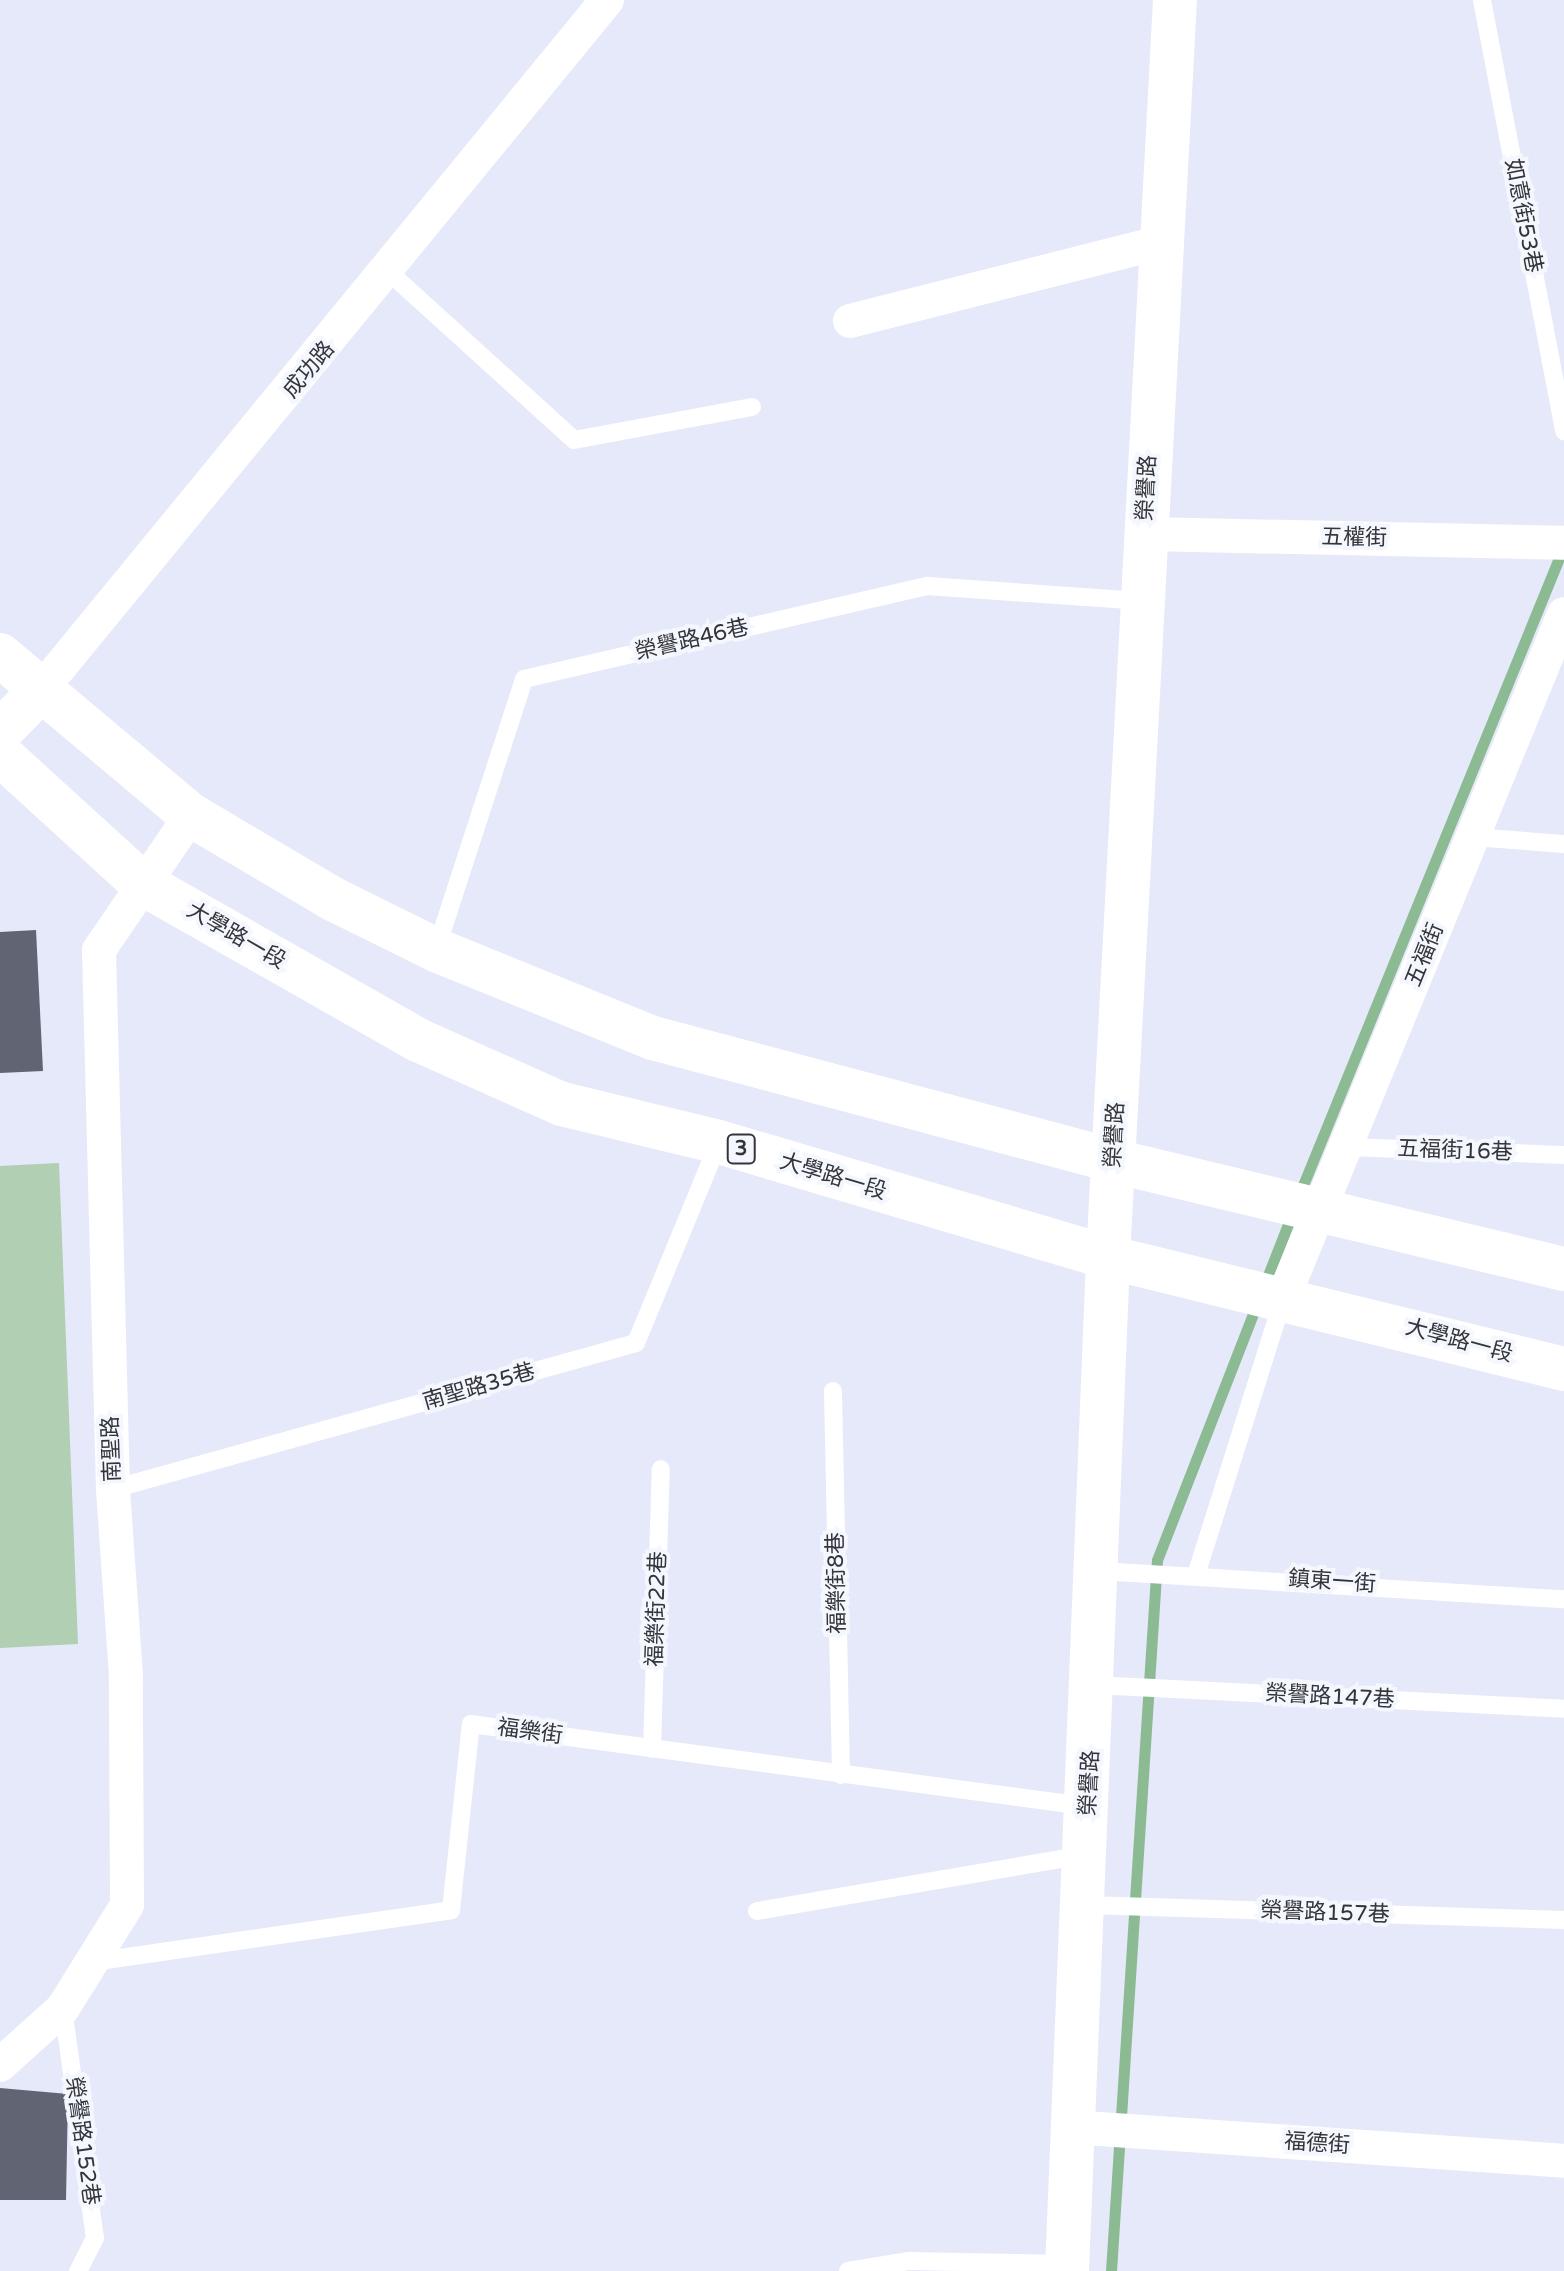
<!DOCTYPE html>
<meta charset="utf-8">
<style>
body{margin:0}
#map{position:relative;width:1564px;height:2271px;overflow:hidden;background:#e5e9fa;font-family:"Varela Round","Noto Sans TC",sans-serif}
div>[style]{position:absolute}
.green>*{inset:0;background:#b0cfb3}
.stream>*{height:11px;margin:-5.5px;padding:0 5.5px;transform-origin:5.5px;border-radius:5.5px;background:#8cba92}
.building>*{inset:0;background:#616473}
.service>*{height:18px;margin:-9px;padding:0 9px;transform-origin:9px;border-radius:9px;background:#fff}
.minor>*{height:34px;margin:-17px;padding:0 17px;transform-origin:17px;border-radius:17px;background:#fff}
.tertiary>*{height:44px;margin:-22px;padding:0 22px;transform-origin:22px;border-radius:22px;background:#fff}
.secondary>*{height:44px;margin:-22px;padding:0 22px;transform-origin:22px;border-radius:22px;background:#fff}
.primary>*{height:44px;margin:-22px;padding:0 22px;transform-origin:22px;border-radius:22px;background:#fff}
span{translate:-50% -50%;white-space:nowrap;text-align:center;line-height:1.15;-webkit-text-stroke:8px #f5f7fe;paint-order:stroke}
.shield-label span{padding:2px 6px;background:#f5f7fe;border:2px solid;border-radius:6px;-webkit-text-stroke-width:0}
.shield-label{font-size:20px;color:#33353b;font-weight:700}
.street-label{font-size:22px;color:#33353b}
</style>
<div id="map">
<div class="green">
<div style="clip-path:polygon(59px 1163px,78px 1644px,0 1648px,0 1166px)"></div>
</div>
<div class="stream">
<div style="left:1299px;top:1195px;width:699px;rotate:-67.8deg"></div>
<div style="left:1263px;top:1288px;width:79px;rotate:-68.6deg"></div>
<div style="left:1111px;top:2271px;width:712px;rotate:-86.3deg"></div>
<div style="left:1157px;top:1560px;width:275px;rotate:-68.7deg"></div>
</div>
<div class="building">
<div style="clip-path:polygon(36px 930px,43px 1071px,0 1073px,0 932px)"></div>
<div style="clip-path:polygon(0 2088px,68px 2094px,66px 2200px,0 2200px)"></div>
</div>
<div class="service">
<div style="left:1482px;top:0;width:439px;rotate:79.2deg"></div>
<div style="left:390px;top:273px;width:248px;rotate:42.2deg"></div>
<div style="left:574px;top:440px;width:181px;rotate:-10.5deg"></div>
<div style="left:1473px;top:837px;width:91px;rotate:4.4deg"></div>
<div style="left:436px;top:950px;width:285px;rotate:-72deg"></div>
<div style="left:524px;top:679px;width:414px;rotate:-13deg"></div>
<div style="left:927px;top:586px;width:217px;rotate:4deg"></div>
<div style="left:1347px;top:1147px;width:217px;rotate:2.1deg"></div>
<div style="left:833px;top:1391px;width:384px;rotate:88.8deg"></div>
<div style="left:113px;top:1489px;width:543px;rotate:-15.6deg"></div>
<div style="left:636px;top:1343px;width:217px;rotate:-67.6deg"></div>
<div style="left:1100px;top:1571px;width:465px;rotate:3.5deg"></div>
<div style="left:1197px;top:1572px;width:286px;rotate:-72.5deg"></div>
<div style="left:1095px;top:1685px;width:470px;rotate:2.9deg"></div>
<div style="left:652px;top:1749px;width:280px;rotate:-88.2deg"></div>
<div style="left:1086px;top:1905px;width:478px;rotate:1.8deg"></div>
<div style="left:757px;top:1911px;width:333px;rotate:-9.7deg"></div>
<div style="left:92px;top:1962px;width:363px;rotate:-8.2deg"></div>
<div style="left:451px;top:1910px;width:187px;rotate:-83.9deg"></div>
<div style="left:471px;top:1724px;width:619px;rotate:7.61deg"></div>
<div style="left:63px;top:2008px;width:232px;rotate:82.1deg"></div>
<div style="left:95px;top:2238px;width:37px;rotate:117deg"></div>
<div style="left:848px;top:2271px;width:62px;rotate:-9.3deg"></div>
<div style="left:909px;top:2261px;width:158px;rotate:1.1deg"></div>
</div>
<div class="minor">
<div style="left:850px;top:321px;width:322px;rotate:-14.2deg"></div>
<div style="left:1145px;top:534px;width:419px;rotate:1.2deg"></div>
<div style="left:40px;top:691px;width:894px;rotate:-50.63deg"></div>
<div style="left:1284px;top:1296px;width:737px;rotate:-67.68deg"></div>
<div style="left:0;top:2065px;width:85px;rotate:-42.1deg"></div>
<div style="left:63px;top:2008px;width:121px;rotate:-58.1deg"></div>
<div style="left:127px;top:1905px;width:229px;rotate:-90.3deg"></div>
<div style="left:126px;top:1676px;width:187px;rotate:-94deg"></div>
<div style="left:113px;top:1489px;width:539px;rotate:-91.49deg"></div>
<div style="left:99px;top:950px;width:163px;rotate:-55.7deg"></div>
<div style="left:1070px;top:2127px;width:495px;rotate:3.9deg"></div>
</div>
<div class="tertiary">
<div style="left:1067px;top:2271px;width:1015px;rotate:-87.68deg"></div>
<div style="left:1108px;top:1257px;width:1259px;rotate:-86.95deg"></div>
</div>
<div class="secondary">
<div style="left:0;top:732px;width:57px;rotate:-45.7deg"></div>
</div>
<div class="primary">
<div style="left:0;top:655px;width:249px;rotate:40deg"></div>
<div style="left:191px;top:815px;width:167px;rotate:30.6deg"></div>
<div style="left:335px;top:900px;width:113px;rotate:26.3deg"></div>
<div style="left:436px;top:950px;width:234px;rotate:22.1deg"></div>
<div style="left:653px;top:1038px;width:477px;rotate:14.9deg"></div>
<div style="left:1114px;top:1161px;width:463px;rotate:13.5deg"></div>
<div style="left:0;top:754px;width:190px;rotate:42.4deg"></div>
<div style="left:140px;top:882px;width:320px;rotate:29.6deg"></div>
<div style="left:418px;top:1040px;width:158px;rotate:24deg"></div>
<div style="left:562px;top:1104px;width:162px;rotate:13.6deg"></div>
<div style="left:719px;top:1142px;width:406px;rotate:16.5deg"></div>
<div style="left:1108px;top:1257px;width:470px;rotate:13.8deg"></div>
</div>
<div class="shield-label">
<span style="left:741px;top:1149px">3</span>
</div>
<div class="street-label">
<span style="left:1523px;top:216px;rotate:79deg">如意街53巷</span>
<span style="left:309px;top:370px;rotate:-50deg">成功路</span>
<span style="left:1147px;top:488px;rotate:-87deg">榮譽路</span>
<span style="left:1354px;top:538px;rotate:1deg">五權街</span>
<span style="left:692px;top:640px;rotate:-13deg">榮譽路46巷</span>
<span style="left:236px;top:936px;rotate:30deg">大學路一段</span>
<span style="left:1425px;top:955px;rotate:-68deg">五福街</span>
<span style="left:1115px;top:1135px;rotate:-87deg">榮譽路</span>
<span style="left:1455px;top:1151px;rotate:2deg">五福街16巷</span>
<span style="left:833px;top:1177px;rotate:17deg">大學路一段</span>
<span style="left:1459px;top:1341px;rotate:15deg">大學路一段</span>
<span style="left:479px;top:1387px;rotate:-16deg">南聖路35巷</span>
<span style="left:112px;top:1449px;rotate:-92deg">南聖路</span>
<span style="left:1332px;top:1582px;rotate:4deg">鎮東一街</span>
<span style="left:837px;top:1583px;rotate:-91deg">福樂街8巷</span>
<span style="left:657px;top:1609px;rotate:-88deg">福樂街22巷</span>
<span style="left:1330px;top:1697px;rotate:3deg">榮譽路147巷</span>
<span style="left:530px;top:1732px;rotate:8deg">福樂街</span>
<span style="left:1090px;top:1783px;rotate:-87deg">榮譽路</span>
<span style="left:1325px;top:1913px;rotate:2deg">榮譽路157巷</span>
<span style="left:82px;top:2141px;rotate:82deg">榮譽路152巷</span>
<span style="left:1317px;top:2144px;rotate:4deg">福德街</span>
</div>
</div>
